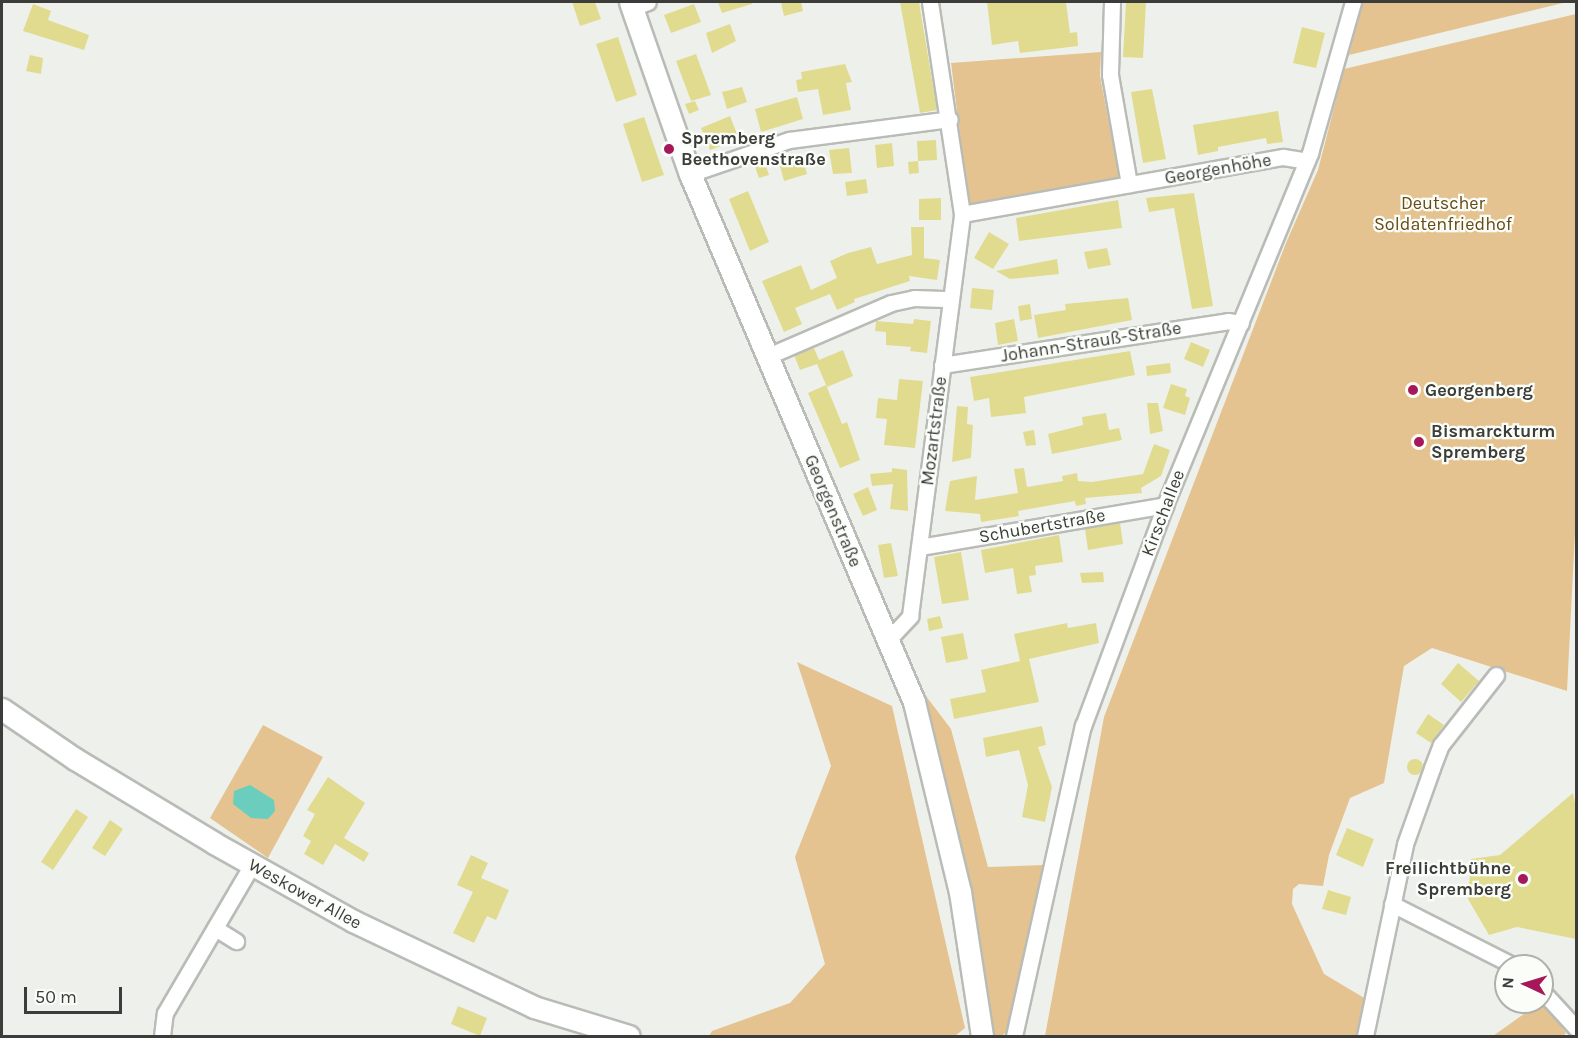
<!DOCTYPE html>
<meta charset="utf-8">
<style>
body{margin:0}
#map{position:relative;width:1578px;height:1038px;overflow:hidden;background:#eef1eb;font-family:Karla,sans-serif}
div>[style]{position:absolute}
.green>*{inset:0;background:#e4c390}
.water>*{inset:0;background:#6acdbe}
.building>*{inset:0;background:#e1db90}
.round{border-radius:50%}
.roads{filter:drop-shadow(2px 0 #b9bcb6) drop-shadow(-2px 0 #b9bcb6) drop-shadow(0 2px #b9bcb6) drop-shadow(0 -2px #b9bcb6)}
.minor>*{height:15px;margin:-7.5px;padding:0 7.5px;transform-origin:7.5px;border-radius:7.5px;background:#fff}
.secondary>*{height:21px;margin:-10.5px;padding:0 10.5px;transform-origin:10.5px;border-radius:10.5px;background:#fff}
.dots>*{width:16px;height:16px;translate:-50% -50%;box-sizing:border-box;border:3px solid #fbfef8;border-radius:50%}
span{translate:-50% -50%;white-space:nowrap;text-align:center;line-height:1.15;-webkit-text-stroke:4.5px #fbfef8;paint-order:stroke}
.poi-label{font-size:18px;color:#3c3d3b;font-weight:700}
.left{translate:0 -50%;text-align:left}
.right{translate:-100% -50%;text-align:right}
.street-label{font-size:18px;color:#3c3d3b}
.park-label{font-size:18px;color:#664a18}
.frame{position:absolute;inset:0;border:3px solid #3c3d3b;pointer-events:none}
.north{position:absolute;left:1494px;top:954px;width:60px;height:60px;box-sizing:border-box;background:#fbfef8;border:2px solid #afb1ac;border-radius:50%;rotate:274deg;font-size:16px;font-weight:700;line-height:24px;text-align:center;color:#3c3d3b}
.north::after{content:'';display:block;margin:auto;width:21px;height:27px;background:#a61859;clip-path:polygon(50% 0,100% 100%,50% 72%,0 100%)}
.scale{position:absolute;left:24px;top:987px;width:98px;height:27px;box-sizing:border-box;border:3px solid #3c3d3b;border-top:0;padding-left:8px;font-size:18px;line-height:21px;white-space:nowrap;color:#3c3d3b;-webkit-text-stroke:4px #fbfef8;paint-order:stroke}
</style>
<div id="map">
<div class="green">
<div style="clip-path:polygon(1363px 2px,1567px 2px,1349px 55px)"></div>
<div style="clip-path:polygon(1576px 14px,1576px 513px,1567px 691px,1432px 648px,1404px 666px,1384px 783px,1350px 798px,1329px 855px,1323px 886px,1299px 884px,1293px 889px,1292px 904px,1324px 974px,1371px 1002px,1363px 1036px,1045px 1036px,1104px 717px,1286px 243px,1318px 170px,1344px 69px)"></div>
<div style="clip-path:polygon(1101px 52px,1100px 76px,1120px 181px,969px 206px,951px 63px)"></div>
<div style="clip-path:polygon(797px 662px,892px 706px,965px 1028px,955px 1036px,709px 1036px,712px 1031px,790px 1003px,825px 964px,795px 857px,831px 766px)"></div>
<div style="clip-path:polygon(913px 679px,951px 729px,988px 867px,1044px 865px,1008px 1030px,1002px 1036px,994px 1036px,991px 1027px,939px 753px)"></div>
<div style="clip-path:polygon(263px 725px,323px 757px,268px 858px,210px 818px)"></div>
<div style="clip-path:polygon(1542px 1001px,1566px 1033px,1563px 1036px,1493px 1036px)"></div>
</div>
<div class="water">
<div style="clip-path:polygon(250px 785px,274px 800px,275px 811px,268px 819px,251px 818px,233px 804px,234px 791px)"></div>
</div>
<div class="building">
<div style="clip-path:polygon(572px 2px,595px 2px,601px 19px,580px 26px)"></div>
<div style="clip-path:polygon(718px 2px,752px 2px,752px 4px,722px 13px)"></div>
<div style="clip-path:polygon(781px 2px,801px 2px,803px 11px,784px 16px)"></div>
<div style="clip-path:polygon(900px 2px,919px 2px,937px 110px,920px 113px)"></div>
<div style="clip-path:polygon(987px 2px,1066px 2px,1070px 33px,1077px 32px,1078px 46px,1020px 53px,1018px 41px,992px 45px)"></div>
<div style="clip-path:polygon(1126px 2px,1146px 2px,1143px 58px,1123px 57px)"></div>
<div style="clip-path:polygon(33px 4px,51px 11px,48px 20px,89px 35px,84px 50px,23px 31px)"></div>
<div style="clip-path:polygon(694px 4px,701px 22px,671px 33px,664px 15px)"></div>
<div style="clip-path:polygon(730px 24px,736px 41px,712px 53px,706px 33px)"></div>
<div style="clip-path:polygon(1302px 27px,1325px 33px,1316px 68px,1293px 63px)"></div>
<div style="clip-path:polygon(618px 37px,637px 95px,616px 102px,596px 44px)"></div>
<div style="clip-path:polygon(696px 54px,711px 95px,691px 101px,676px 61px)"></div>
<div style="clip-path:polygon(30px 55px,43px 58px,41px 74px,26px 71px)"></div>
<div style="clip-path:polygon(845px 64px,852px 82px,846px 83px,851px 110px,823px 115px,818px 89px,798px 92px,796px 80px,802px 79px,801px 72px)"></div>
<div style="clip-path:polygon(742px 87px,747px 102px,727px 109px,722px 92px)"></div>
<div style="clip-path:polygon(1152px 89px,1166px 159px,1143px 163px,1131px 92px)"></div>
<div style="clip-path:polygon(797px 97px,803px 119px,761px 132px,755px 109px)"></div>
<div style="clip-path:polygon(695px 101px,699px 110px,689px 114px,685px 104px)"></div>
<div style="clip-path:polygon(1278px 111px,1283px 142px,1267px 144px,1266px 138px,1218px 147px,1218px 151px,1198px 155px,1193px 125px)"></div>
<div style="clip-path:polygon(730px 116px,739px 139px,710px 150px,701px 128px)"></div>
<div style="clip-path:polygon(644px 117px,664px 175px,642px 182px,623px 124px)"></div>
<div style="clip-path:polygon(936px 140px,937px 160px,918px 161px,917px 141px)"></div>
<div style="clip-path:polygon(892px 143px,894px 166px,877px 168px,875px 145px)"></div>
<div style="clip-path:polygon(849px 148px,852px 173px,833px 174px,829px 150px)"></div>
<div style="clip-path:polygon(802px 155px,807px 174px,784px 181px,779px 162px)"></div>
<div style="clip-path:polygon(764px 160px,769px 175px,759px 178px,754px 164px)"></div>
<div style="clip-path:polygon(918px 161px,919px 173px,909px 174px,908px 162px)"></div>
<div style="clip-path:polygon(866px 179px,868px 193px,847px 196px,845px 182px)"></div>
<div style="clip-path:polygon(748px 191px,769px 242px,750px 251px,729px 199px)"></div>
<div style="clip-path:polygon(1194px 193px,1213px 306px,1192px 309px,1174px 208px,1149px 212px,1146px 198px)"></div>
<div style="clip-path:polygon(941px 198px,941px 220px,919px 220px,919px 199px)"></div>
<div style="clip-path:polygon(1118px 200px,1122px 228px,1019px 241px,1016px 218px)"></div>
<div style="clip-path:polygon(911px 227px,924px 227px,924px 258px,940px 260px,937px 280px,909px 276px,910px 281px,854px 299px,855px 302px,837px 310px,830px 294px,795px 308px,802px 324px,784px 332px,762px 281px,801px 265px,811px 290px,837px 278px,830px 261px,848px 253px,871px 247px,877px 264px,912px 255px)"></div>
<div style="clip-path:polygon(989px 232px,1009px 244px,993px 269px,974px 258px)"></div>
<div style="clip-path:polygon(1107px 248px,1111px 265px,1088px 269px,1084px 252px)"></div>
<div style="clip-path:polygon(1057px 259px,1059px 274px,1010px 279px,996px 271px)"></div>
<div style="clip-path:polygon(972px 288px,994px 290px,992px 310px,970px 308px)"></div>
<div style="clip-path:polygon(1128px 298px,1132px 320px,1038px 338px,1034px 315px,1066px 310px,1065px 304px)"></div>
<div style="clip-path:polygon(1030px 304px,1032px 319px,1020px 321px,1018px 306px)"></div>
<div style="clip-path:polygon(914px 319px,931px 321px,927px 353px,910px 351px,911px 347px,886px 345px,886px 332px,875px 331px,876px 321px,913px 324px)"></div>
<div style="clip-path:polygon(1014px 319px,1018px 341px,998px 345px,995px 323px)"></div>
<div style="clip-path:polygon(1191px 342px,1210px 350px,1203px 367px,1184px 359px)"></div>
<div style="clip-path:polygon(814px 348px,819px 360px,843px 350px,853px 376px,827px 387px,817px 364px,800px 370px,794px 355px)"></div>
<div style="clip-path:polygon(1130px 351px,1135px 375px,1024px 397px,1026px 413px,991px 417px,989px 398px,974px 401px,970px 377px)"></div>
<div style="clip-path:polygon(1170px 363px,1171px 373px,1147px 376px,1146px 366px)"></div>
<div style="clip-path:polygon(899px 379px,923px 381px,915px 448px,884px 445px,887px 419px,876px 418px,878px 398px,897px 400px)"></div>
<div style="clip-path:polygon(1171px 384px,1187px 389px,1185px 396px,1190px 398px,1185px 415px,1163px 408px)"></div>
<div style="clip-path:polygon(826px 385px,842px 424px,847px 422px,860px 460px,840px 468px,808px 393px)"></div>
<div style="clip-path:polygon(1147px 403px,1158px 403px,1163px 431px,1150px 434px)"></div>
<div style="clip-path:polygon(957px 406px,968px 407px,967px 424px,973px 425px,971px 458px,952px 462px)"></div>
<div style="clip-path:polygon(1106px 413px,1109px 430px,1119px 428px,1122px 440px,1052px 454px,1048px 434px,1083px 425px,1082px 417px)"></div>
<div style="clip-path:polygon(1034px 430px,1036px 445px,1026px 446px,1023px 432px)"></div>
<div class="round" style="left:1413px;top:436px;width:12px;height:12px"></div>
<div style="clip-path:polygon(1154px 444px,1170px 450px,1161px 476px,1141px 488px,1142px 493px,1085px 498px,1086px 504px,1076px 506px,1075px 501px,1018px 511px,1019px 516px,981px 522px,980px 514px,945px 511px,950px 481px,977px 476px,975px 500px,1018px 493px,1014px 469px,1024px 468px,1027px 487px,1063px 481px,1062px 476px,1077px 473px,1078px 481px,1092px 482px,1143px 474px)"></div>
<div style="clip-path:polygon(892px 468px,907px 470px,908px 511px,890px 509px,893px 484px,872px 486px,870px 474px,892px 472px)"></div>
<div style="clip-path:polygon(868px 487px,877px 510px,863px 516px,853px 494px)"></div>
<div style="clip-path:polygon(1120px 523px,1123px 544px,1088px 550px,1085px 529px)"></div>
<div style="clip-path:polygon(1059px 535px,1063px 562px,1035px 566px,1036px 575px,1029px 576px,1032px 592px,1017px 594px,1013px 568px,985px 573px,981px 550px)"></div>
<div style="clip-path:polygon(891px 543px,898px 576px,884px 578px,878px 545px)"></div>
<div style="clip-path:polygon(961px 552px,969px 600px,942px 604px,934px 557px)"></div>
<div style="clip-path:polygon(1103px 572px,1104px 582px,1082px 583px,1080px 573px)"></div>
<div style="clip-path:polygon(940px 616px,943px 628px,929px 631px,927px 619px)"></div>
<div style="clip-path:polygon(1067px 623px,1068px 628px,1096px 623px,1099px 643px,1029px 659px,1039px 702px,954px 719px,950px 699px,986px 692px,981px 670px,1020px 661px,1014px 634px)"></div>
<div style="clip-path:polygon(963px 633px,968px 659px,946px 663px,941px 637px)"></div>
<div style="clip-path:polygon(1458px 663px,1479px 681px,1461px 702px,1441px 684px)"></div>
<div style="clip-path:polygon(1428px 714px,1444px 725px,1431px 743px,1416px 733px)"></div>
<div style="clip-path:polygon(1042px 726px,1046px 745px,1038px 747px,1052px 787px,1045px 822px,1022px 817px,1028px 785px,1019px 750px,986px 757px,983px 738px)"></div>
<div class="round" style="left:1407px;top:759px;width:16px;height:16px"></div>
<div style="clip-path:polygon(328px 777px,365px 803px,344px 838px,369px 853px,364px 862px,335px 844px,323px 865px,304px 854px,311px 841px,303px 836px,315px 814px,307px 810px)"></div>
<div style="clip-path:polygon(1573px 793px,1576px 808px,1576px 939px,1517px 927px,1489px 935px,1468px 899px,1471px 859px,1500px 855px)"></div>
<div style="clip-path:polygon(76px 809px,88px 817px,53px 870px,41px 862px)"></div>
<div style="clip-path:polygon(110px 820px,123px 829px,105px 856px,92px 848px)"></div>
<div style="clip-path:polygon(1347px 828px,1374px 839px,1363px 867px,1336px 855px)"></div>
<div style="clip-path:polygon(471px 855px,488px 863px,481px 878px,509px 890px,496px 920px,487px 916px,474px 943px,453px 933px,473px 892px,457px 885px)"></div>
<div style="clip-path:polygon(1328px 890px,1351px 897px,1346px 915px,1322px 909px)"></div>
<div style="clip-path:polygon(458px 1006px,487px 1018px,480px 1036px,451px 1024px)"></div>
</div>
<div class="roads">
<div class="minor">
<div style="left:1112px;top:2px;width:73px;rotate:91.6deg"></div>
<div style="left:1110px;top:75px;width:111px;rotate:80.1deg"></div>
<div style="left:632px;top:8px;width:17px;rotate:-21deg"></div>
<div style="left:690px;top:174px;width:105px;rotate:-19deg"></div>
<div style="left:789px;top:140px;width:162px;rotate:-7.4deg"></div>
<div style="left:962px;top:214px;width:326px;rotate:-10.1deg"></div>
<div style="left:1283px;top:157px;width:24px;rotate:9deg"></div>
<div style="left:768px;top:356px;width:134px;rotate:-23.3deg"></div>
<div style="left:891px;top:303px;width:24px;rotate:-12deg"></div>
<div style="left:914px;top:298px;width:37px;rotate:2deg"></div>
<div style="left:942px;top:365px;width:289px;rotate:-8.7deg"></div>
<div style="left:1228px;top:321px;width:13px;rotate:9deg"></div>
<div style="left:920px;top:547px;width:249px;rotate:-9.7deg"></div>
<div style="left:888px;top:640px;width:33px;rotate:-47deg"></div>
<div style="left:910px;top:616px;width:405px;rotate:-82.6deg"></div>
<div style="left:962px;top:214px;width:214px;rotate:-98.6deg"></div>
<div style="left:1392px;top:904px;width:137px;rotate:26.9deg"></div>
<div style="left:215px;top:928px;width:25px;rotate:32deg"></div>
<div style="left:1542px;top:991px;width:50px;rotate:47.4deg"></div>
<div style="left:162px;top:1036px;width:23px;rotate:-83deg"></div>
<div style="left:165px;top:1013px;width:172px;rotate:-59.6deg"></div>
<div style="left:1014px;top:1036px;width:318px;rotate:-77.5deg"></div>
<div style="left:1083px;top:726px;width:236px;rotate:-69.6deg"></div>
<div style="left:1165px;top:505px;width:381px;rotate:-67.6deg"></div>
<div style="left:1310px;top:153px;width:157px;rotate:-74.1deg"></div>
<div style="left:1365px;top:1036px;width:196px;rotate:-78.2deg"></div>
<div style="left:1405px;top:844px;width:81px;rotate:-70.4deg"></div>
<div style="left:1432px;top:768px;width:25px;rotate:-69deg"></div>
<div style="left:1441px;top:745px;width:89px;rotate:-51.8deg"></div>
</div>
<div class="secondary">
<div style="left:630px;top:2px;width:182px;rotate:70.8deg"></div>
<div style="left:690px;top:174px;width:574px;rotate:67.01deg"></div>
<div style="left:914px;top:702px;width:195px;rotate:76.4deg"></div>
<div style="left:960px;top:892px;width:146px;rotate:81.3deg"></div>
<div style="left:2px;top:709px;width:88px;rotate:34.4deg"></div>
<div style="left:75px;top:759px;width:162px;rotate:31.1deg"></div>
<div style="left:214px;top:843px;width:159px;rotate:29.3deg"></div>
<div style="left:353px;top:921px;width:200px;rotate:25.4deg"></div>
<div style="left:534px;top:1007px;width:99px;rotate:17deg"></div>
</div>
</div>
<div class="dots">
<div style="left:669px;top:149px;background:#a61859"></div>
<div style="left:1413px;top:390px;background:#a61859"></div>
<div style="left:1419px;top:442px;background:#a61859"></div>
<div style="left:1523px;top:879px;background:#a61859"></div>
</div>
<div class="poi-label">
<span class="left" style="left:681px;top:149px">Spremberg<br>Beethovenstraße</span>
<span class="left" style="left:1425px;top:390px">Georgenberg</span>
<span class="left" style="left:1431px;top:442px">Bismarckturm<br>Spremberg</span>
<span class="right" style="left:1511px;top:879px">Freilichtbühne<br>Spremberg</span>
</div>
<div class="street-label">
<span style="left:1218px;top:169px;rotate:-10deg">Georgenhöhe</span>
<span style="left:1091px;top:342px;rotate:-9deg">Johann-Strauß-Straße</span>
<span style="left:934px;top:431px;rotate:-83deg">Mozartstraße</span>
<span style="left:833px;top:511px;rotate:67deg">Georgenstraße</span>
<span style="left:1163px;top:513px;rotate:-69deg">Kirschallee</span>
<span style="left:1042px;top:526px;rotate:-10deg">Schubertstraße</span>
<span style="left:305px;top:894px;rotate:29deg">Weskower Allee</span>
</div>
<div class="park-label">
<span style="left:1443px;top:214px">Deutscher<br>Soldatenfriedhof</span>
</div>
<div class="frame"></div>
<div class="north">N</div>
<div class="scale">50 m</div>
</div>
